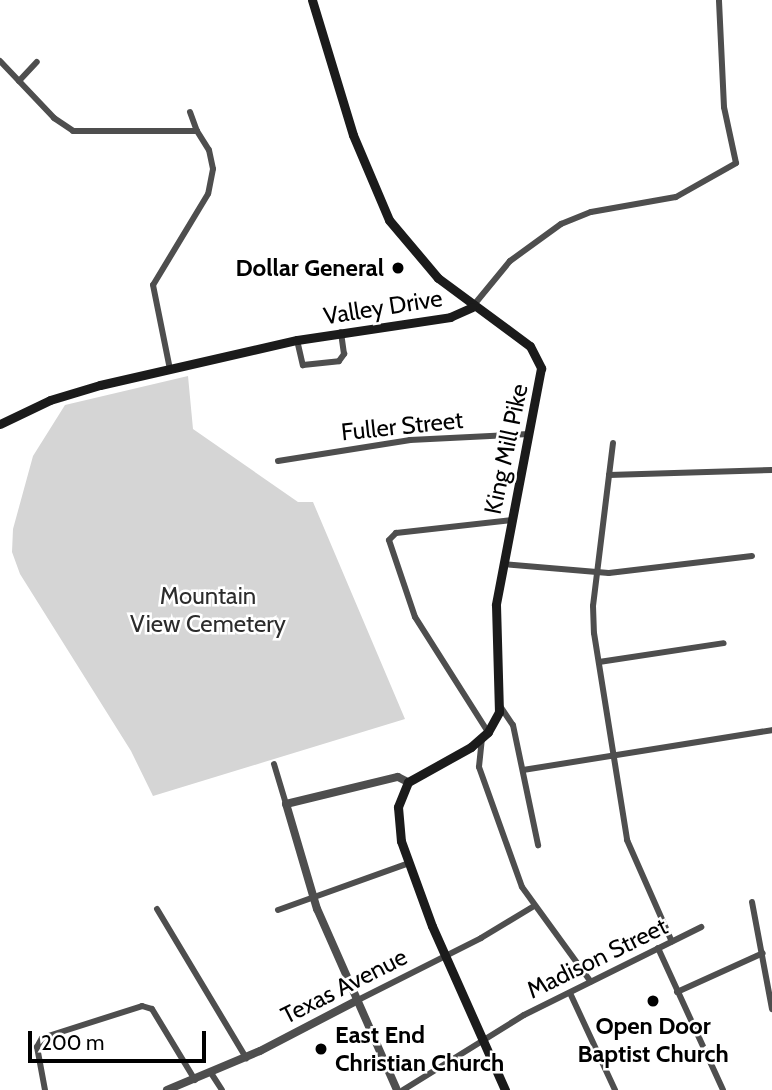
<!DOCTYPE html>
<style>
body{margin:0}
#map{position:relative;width:772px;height:1090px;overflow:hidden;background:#fff;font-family:Cabin,sans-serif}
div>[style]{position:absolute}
.green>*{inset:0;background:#d5d5d5}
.minor>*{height:6px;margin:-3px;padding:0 3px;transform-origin:3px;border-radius:3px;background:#4e4e4e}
.tertiary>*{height:8px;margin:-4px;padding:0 4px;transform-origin:4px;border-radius:4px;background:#4e4e4e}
.secondary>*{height:9px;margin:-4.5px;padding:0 4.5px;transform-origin:4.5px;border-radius:4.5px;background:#1b1b1b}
.dots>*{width:19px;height:19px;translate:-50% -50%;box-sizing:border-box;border:4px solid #fff;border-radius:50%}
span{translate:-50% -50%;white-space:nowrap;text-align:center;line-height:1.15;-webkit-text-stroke:5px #fff;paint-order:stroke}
.poi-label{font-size:24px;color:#000;font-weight:700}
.right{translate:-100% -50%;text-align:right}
.left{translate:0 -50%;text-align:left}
.street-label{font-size:24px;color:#000}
.park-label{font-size:24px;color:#2c2c2c}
.scale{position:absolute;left:28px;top:1031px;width:178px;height:32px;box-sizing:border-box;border:4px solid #000;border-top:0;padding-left:9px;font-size:21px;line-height:24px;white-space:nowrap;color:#000;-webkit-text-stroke:5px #fff;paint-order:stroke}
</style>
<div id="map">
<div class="green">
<div style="clip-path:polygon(188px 376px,193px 429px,298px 502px,313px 502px,405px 719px,153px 796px,131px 751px,20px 574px,12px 552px,13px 529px,33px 456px,65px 405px)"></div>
</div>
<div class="minor">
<div style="left:0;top:61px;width:79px;rotate:46.5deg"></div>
<div style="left:54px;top:118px;width:23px;rotate:34deg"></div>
<div style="left:73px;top:131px;width:124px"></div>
<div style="left:197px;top:131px;width:22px;rotate:58deg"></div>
<div style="left:209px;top:150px;width:19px;rotate:78deg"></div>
<div style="left:213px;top:169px;width:25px;rotate:101deg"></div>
<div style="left:208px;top:194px;width:106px;rotate:121.1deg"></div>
<div style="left:153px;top:285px;width:86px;rotate:78.6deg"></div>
<div style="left:19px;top:81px;width:26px;rotate:-47deg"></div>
<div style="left:190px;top:112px;width:20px;rotate:70deg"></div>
<div style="left:473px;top:306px;width:58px;rotate:-50.6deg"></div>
<div style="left:510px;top:261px;width:63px;rotate:-36deg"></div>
<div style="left:561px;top:224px;width:32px;rotate:-22deg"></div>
<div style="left:591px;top:212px;width:86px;rotate:-10deg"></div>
<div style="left:676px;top:197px;width:69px;rotate:-29.5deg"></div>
<div style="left:736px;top:163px;width:57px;rotate:-102.1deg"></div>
<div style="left:724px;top:107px;width:107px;rotate:-92.7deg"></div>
<div style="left:297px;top:340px;width:26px;rotate:77deg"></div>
<div style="left:303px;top:365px;width:36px;rotate:-6deg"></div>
<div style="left:339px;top:361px;width:9px;rotate:-54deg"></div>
<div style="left:344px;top:354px;width:22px;rotate:-98deg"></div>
<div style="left:613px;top:443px;width:164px;rotate:97deg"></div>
<div style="left:593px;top:606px;width:27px;rotate:88deg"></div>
<div style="left:594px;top:633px;width:210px;rotate:80.9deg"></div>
<div style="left:627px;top:840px;width:111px;rotate:66.2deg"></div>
<div style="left:278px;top:461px;width:134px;rotate:-9deg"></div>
<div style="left:410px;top:440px;width:120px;rotate:-2.9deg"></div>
<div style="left:609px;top:475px;width:163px;rotate:-1.8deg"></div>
<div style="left:503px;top:564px;width:106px;rotate:4.9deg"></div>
<div style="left:609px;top:573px;width:144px;rotate:-6.8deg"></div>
<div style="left:599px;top:662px;width:126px;rotate:-8.6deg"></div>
<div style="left:500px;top:706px;width:23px;rotate:56deg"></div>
<div style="left:513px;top:725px;width:123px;rotate:78.2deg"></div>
<div style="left:488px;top:732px;width:136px;rotate:-122.4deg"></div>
<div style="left:415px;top:617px;width:81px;rotate:-108.7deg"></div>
<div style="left:389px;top:540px;width:10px;rotate:-45deg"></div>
<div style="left:396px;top:533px;width:116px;rotate:-6.4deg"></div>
<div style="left:482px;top:738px;width:29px;rotate:96deg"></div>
<div style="left:479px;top:767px;width:127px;rotate:70.3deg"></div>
<div style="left:522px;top:887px;width:117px;rotate:54deg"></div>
<div style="left:274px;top:764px;width:42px;rotate:73.3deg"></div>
<div style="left:523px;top:770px;width:252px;rotate:-9.1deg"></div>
<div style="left:752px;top:902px;width:109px;rotate:79.4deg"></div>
<div style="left:157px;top:909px;width:174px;rotate:59.1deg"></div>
<div style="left:278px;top:910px;width:139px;rotate:-19.7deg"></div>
<div style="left:658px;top:948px;width:156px;rotate:65.4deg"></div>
<div style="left:677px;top:992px;width:94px;rotate:-24.4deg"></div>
<div style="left:570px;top:993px;width:107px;rotate:65.1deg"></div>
<div style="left:356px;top:1001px;width:140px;rotate:-26.7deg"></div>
<div style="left:481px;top:938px;width:62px;rotate:-31.1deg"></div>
<div style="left:211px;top:1073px;width:20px;rotate:57deg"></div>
<div style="left:45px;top:1090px;width:44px;rotate:-100.5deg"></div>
<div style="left:37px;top:1047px;width:10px;rotate:-61deg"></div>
<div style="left:42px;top:1038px;width:105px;rotate:-17.7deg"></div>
<div style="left:142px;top:1006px;width:10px;rotate:17deg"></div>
<div style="left:152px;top:1009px;width:83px;rotate:58.8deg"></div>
<div style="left:403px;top:1090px;width:142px;rotate:-31.8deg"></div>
<div style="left:524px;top:1015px;width:198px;rotate:-26.4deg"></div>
</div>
<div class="tertiary">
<div style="left:167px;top:1090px;width:101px;rotate:-22.8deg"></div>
<div style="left:260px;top:1051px;width:108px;rotate:-27.5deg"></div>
<div style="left:397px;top:1090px;width:198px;rotate:-113.8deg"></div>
<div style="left:317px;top:909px;width:109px;rotate:-106.4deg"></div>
<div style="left:286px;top:804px;width:115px;rotate:-13.6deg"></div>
<div style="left:398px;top:777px;width:11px;rotate:27deg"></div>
</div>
<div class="secondary">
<div style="left:312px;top:0;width:141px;rotate:73.1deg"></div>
<div style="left:353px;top:135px;width:92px;rotate:67deg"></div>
<div style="left:389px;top:220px;width:76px;rotate:49.8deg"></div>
<div style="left:438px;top:278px;width:114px;rotate:36.5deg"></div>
<div style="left:530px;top:346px;width:25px;rotate:63deg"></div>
<div style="left:541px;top:368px;width:241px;rotate:100.8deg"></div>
<div style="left:496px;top:605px;width:107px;rotate:88.4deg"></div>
<div style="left:499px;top:712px;width:23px;rotate:119deg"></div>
<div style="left:488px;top:732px;width:23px;rotate:139deg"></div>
<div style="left:471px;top:747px;width:72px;rotate:150.9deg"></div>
<div style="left:408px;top:782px;width:27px;rotate:112deg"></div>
<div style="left:398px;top:807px;width:34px;rotate:85deg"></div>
<div style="left:401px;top:841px;width:90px;rotate:70deg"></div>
<div style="left:432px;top:926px;width:180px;rotate:66deg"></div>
<div style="left:0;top:424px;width:55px;rotate:-25.6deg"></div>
<div style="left:50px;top:400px;width:52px;rotate:-16.7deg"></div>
<div style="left:100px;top:385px;width:202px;rotate:-12.9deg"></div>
<div style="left:297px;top:340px;width:155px;rotate:-8.5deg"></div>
<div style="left:450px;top:317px;width:24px;rotate:-24deg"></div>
</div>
<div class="dots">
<div style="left:398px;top:268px;background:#000"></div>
<div style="left:653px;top:1001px;background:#000"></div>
<div style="left:321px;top:1049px;background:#000"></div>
</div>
<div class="poi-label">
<span class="right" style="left:384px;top:268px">Dollar General</span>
<span style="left:653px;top:1040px">Open Door<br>Baptist Church</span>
<span class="left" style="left:335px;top:1049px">East End<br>Christian Church</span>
</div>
<div class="street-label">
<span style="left:383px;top:307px;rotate:-9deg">Valley Drive</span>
<span style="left:402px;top:426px;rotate:-6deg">Fuller Street</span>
<span style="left:506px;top:449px;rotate:-78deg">King Mill Pike</span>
<span style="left:597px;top:958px;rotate:-26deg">Madison Street</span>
<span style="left:344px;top:986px;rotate:-27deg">Texas Avenue</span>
</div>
<div class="park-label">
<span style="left:208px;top:610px">Mountain<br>View Cemetery</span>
</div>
<div class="scale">200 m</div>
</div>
